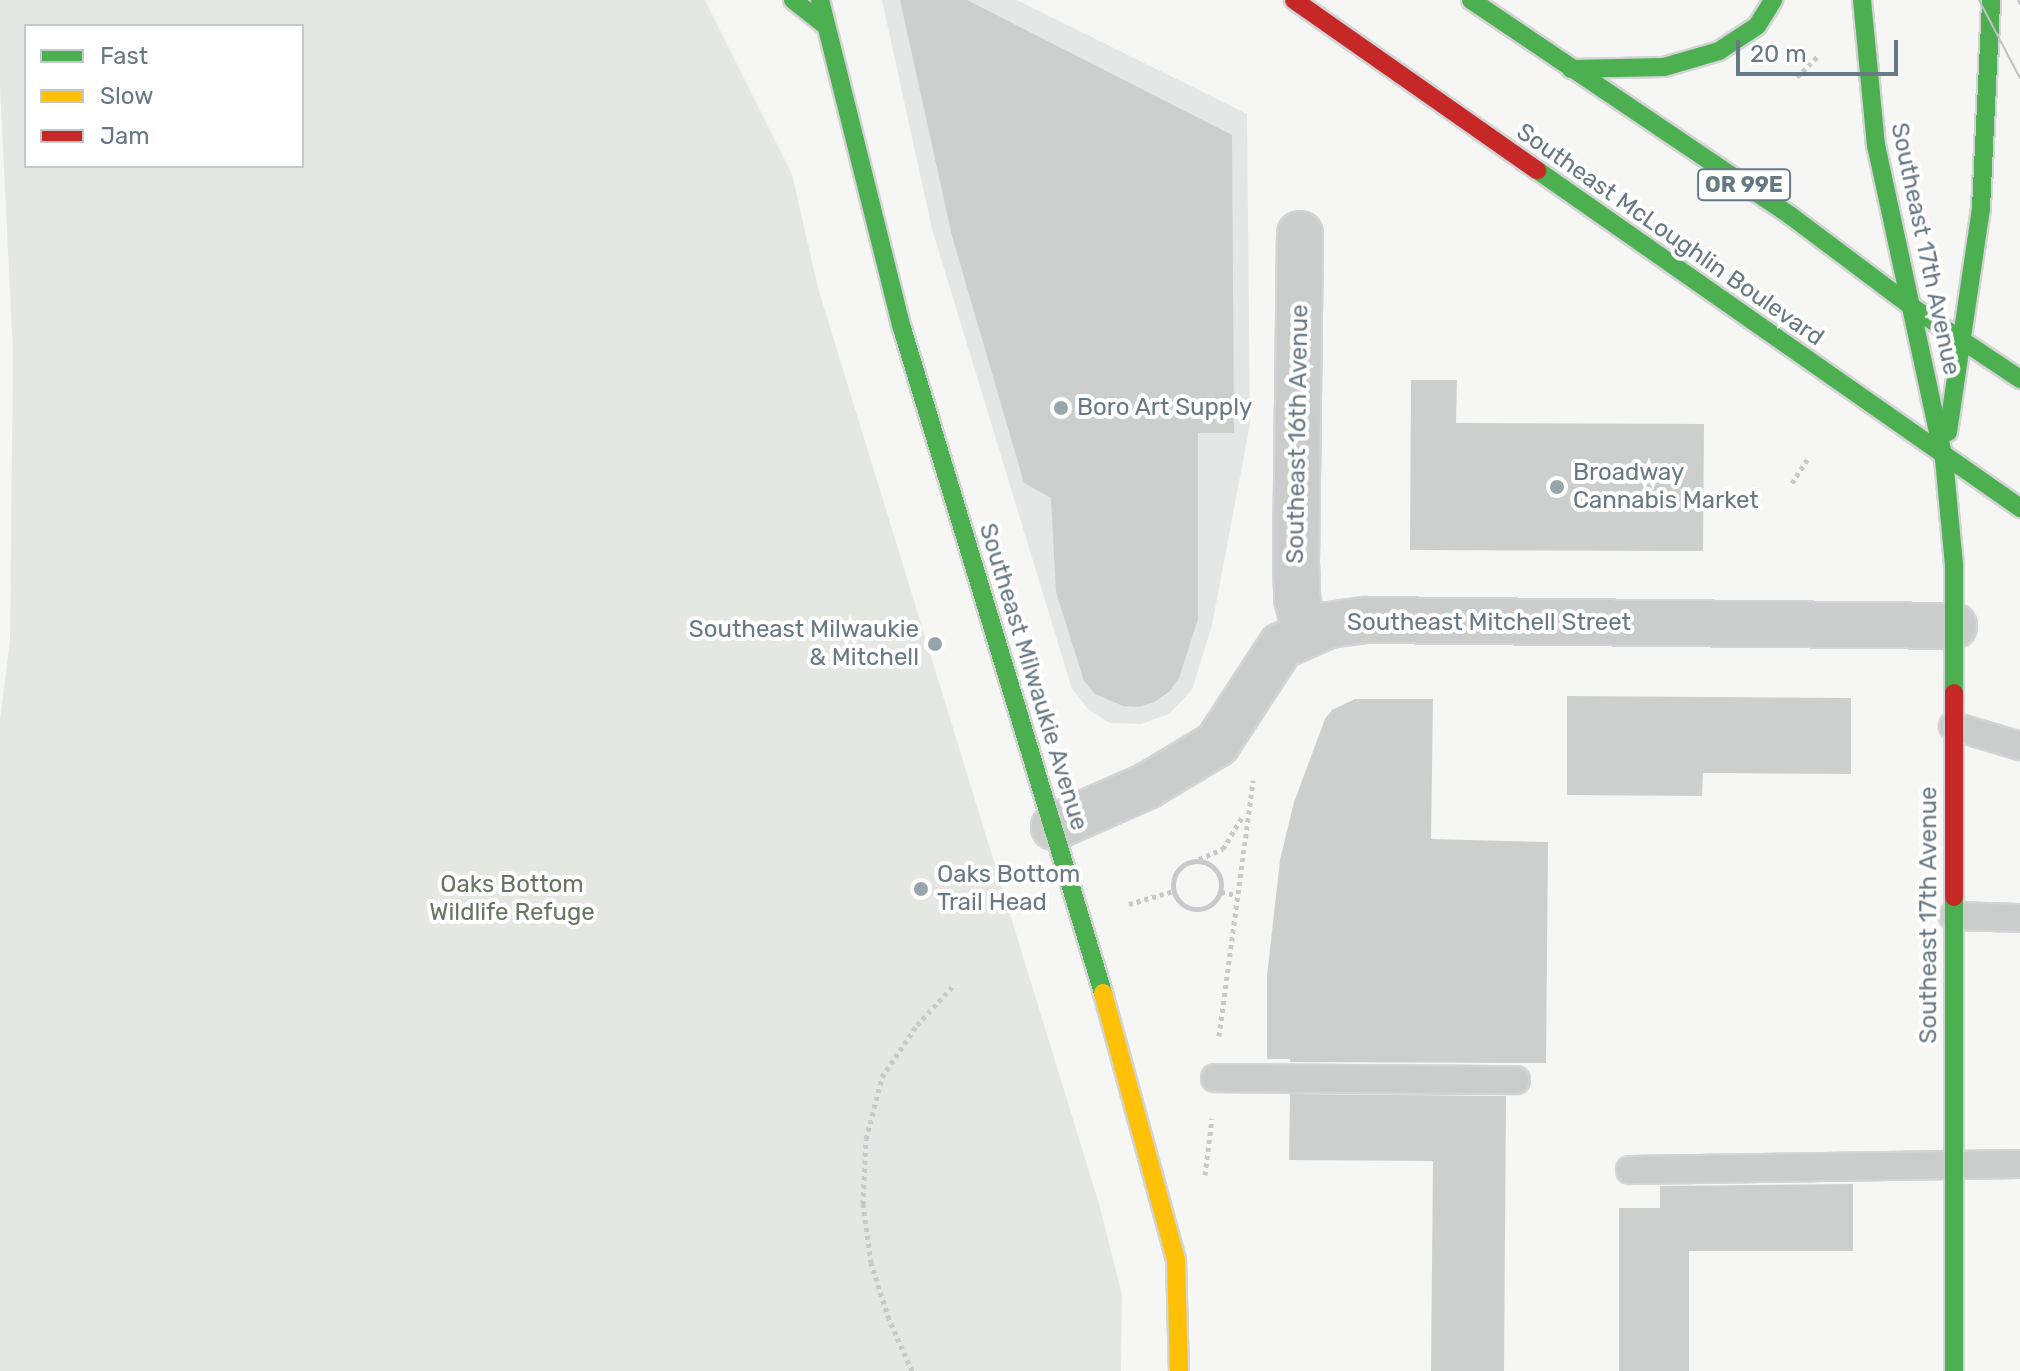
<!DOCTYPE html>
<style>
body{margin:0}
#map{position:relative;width:2020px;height:1371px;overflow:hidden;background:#f6f6f5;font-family:Rubik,sans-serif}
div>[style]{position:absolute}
.built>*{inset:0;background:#e5e6e6}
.green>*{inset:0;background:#e5e8e2}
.building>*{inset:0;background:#cdcfcf}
.path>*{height:5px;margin-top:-2.5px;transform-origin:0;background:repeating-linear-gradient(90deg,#c7c9ca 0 4px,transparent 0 8px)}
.path>.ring{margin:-2.5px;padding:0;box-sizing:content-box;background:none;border:5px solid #c7c9ca;border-radius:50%}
.roads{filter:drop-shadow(2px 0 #d3d4d5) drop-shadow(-2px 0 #d3d4d5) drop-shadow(0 2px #d3d4d5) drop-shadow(0 -2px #d3d4d5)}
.lane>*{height:26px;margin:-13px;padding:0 13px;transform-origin:13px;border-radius:13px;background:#cbcccc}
.street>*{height:44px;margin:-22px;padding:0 22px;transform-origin:22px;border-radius:22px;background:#cbcccc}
.fast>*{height:18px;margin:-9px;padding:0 9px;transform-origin:9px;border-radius:9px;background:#4caf50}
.slow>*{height:18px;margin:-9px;padding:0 9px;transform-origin:9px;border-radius:9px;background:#ffc107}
.jam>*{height:18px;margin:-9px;padding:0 9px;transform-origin:9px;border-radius:9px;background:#c62828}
.tram>*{height:2px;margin:-1px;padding:0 1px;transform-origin:1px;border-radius:1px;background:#c0c1c3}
.dots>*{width:22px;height:22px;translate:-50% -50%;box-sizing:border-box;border:4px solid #fff;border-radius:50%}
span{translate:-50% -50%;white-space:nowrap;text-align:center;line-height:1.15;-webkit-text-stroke:8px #fff;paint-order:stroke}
.shield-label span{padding:2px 6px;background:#fff;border:2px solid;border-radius:6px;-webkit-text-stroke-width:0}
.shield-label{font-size:22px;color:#667985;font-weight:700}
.street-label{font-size:24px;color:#667985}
.poi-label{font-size:24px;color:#667985}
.left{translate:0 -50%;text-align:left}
.right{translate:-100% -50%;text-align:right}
.park-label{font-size:24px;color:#667761}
.legend{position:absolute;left:24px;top:24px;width:280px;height:144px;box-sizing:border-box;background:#fff;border:2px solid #c2c9ce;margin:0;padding:10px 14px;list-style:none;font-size:24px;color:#667985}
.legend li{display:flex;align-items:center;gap:16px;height:40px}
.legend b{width:40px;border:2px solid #c2c9ce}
.scale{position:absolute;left:1736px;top:40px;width:162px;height:36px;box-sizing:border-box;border:4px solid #667985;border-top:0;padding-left:10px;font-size:24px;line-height:28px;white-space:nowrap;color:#667985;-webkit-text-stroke:6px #fff;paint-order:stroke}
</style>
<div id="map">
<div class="built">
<div style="clip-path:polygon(882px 0,1017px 0,1247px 114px,1250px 424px,1212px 625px,1192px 690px,1169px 714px,1141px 724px,1110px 723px,1088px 709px,1072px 689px,932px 229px)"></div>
</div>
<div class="green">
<div style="clip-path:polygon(evenodd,0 0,705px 0,792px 174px,818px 288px,1099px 1204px,1122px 1295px,1121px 1371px,0 1371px,0 721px,10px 640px,13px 354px,0 86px,0 0,302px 26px,302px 166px,26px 166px,26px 26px,302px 26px)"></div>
</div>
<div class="building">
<div style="clip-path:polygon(900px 0,967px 0,1232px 135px,1234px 433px,1198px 433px,1198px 619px,1179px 678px,1169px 692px,1154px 702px,1138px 707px,1123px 706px,1095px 694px,1084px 681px,1056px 592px,1051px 498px,1024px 483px,952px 236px)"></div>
<div style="clip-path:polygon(1411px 380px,1457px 380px,1456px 423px,1704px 424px,1703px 551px,1410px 550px)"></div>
<div style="clip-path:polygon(1567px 696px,1851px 698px,1851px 774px,1703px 773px,1702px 796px,1567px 795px)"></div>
<div style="clip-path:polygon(1355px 699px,1433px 699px,1431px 839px,1548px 842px,1546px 1063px,1290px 1062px,1290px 1059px,1267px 1059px,1267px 976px,1280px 860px,1294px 802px,1325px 719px,1332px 710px)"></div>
<div style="clip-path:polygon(1290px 1094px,1506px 1096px,1504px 1371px,1431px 1371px,1433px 1161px,1289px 1160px)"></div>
<div style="clip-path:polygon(1853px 1184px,1853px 1251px,1689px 1251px,1689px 1371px,1619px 1371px,1619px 1208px,1660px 1208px,1660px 1186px)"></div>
</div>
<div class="path">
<div style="left:1797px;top:77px;width:30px;rotate:-45deg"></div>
<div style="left:1792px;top:483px;width:30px;rotate:-57deg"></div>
<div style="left:1199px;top:859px;width:26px;rotate:-23deg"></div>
<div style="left:1223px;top:849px;width:39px;rotate:-59deg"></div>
<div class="ring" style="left:1173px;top:861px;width:43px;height:43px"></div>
<div style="left:1221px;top:892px;width:15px;rotate:11deg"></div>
<div style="left:1129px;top:904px;width:47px;rotate:-16.1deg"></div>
<div style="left:1219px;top:1036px;width:258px;rotate:-82.4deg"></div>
<div style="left:1205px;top:1175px;width:57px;rotate:-83deg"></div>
<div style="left:912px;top:1371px;width:57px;rotate:-113.9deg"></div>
<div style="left:889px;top:1319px;width:59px;rotate:-107.8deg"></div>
<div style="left:871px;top:1263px;width:60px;rotate:-97.7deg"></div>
<div style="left:863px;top:1204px;width:65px;rotate:-87.4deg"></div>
<div style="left:866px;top:1139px;width:64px;rotate:-75.5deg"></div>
<div style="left:882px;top:1077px;width:63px;rotate:-56.1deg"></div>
<div style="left:917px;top:1025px;width:56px;rotate:-47.2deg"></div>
</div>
<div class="roads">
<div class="lane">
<div style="left:1953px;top:726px;width:70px;rotate:16.6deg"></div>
<div style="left:1953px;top:916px;width:67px;rotate:1.7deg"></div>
<div style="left:1215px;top:1078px;width:301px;rotate:0.4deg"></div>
<div style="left:1630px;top:1170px;width:390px;rotate:-0.9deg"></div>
</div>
<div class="street">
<div style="left:1300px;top:234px;width:328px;rotate:90.7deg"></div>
<div style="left:1296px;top:562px;width:37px;rotate:88deg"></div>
<div style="left:1297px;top:599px;width:35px;rotate:75deg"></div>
<div style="left:1054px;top:827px;width:102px;rotate:-23.8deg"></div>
<div style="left:1147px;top:786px;width:82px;rotate:-31deg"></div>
<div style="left:1217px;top:744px;width:117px;rotate:-56.9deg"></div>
<div style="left:1281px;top:646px;width:52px;rotate:-23.6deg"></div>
<div style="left:1329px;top:625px;width:37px;rotate:-8deg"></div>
<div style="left:1366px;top:620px;width:588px;rotate:0.58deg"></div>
</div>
<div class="fast">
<div style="left:793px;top:0;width:42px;rotate:38.2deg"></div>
<div style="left:820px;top:0;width:338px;rotate:76deg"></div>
<div style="left:902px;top:328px;width:695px;rotate:73.18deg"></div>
<div style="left:1471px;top:0;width:386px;rotate:34deg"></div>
<div style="left:1791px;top:216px;width:151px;rotate:36.9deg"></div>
<div style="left:1912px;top:307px;width:130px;rotate:33.7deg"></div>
<div style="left:1862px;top:0;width:146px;rotate:84.5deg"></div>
<div style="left:1876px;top:145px;width:321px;rotate:77.8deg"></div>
<div style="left:1944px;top:459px;width:105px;rotate:84.6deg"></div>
<div style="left:1954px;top:564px;width:129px;rotate:90deg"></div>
<div style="left:1571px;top:69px;width:93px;rotate:-1.2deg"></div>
<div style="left:1664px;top:67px;width:57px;rotate:-16.2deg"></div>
<div style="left:1719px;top:51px;width:45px;rotate:-33.3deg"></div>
<div style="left:1757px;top:26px;width:31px;rotate:-58deg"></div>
<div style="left:1537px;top:170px;width:590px;rotate:34.98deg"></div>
<div style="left:1948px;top:432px;width:226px;rotate:-81.6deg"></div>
<div style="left:1981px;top:208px;width:208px;rotate:-87.2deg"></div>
<div style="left:1954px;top:897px;width:474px;rotate:90deg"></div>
</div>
<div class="slow">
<div style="left:1103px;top:993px;width:276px;rotate:74.7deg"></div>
<div style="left:1176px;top:1259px;width:112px;rotate:88.5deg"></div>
</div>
<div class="jam">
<div style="left:1294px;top:0;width:297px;rotate:35deg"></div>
<div style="left:1954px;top:693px;width:204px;rotate:90deg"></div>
</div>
</div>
<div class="tram">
<div style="left:1979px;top:0;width:88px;rotate:62.3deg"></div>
<div style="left:2018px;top:0;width:4px;rotate:63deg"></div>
</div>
<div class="dots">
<div style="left:1061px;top:408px;background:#98a5ac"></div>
<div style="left:1557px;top:487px;background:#98a5ac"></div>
<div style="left:935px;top:644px;background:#98a5ac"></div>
<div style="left:921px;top:889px;background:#98a5ac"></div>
</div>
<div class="shield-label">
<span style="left:1744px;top:185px">OR 99E</span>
</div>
<div class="street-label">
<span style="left:1670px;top:235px;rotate:35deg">Southeast McLoughlin Boulevard</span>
<span style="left:1925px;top:249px;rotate:78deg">Southeast 17th Avenue</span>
<span style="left:1298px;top:434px;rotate:-89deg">Southeast 16th Avenue</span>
<span style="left:1489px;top:623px">Southeast Mitchell Street</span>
<span style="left:1033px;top:677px;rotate:73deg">Southeast Milwaukie Avenue</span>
<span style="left:1929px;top:915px;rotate:-90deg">Southeast 17th Avenue</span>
</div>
<div class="poi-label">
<span class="left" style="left:1077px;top:408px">Boro Art Supply</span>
<span class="left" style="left:1573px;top:487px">Broadway<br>Cannabis Market</span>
<span class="right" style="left:919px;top:644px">Southeast Milwaukie<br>&amp; Mitchell</span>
<span class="left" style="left:937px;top:889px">Oaks Bottom<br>Trail Head</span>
</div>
<div class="park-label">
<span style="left:512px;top:899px">Oaks Bottom<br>Wildlife Refuge</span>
</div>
<ul class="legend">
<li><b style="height:10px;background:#4caf50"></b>Fast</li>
<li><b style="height:10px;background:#ffc107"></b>Slow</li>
<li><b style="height:10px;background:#c62828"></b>Jam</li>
</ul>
<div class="scale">20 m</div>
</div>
